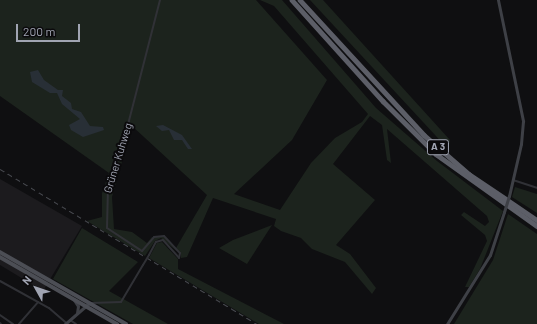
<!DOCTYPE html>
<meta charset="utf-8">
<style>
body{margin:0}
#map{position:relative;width:537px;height:324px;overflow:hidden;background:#0f0f11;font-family:Barlow,sans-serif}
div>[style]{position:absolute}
.built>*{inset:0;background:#1c1b1e}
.green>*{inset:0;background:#1c231d}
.water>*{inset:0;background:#282f36}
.street>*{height:2px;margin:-1px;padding:0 1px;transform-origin:1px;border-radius:1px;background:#303136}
.secondary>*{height:3px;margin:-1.5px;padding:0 1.5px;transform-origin:1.5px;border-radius:1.5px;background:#3e4046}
.primary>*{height:3.5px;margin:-1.75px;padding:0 1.75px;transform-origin:1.75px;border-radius:1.75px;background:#4c4e55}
.highway>*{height:4.5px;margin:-2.25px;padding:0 2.25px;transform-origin:2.25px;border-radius:2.25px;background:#5c5e67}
.rail>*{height:1px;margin-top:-0.5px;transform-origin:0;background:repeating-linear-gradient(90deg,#47494f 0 5px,transparent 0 9px)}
.street-bridge>*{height:2px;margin:-1px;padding:0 1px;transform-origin:1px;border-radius:1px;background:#303136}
.secondary-bridge>*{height:3px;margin:-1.5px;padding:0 1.5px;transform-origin:1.5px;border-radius:1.5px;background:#3e4046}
span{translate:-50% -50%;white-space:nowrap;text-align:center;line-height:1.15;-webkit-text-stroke:4px #0b0a0c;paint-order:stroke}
.shield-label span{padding:1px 3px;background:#0b0a0c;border:1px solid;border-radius:3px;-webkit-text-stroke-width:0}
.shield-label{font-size:10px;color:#a0a4b2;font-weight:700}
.street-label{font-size:11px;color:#a0a4b2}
.north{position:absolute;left:16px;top:268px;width:40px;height:40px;-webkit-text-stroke:3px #0b0a0c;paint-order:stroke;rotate:310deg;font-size:11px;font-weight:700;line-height:16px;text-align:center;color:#a0a4b2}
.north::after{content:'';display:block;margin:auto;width:14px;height:18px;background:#a0a4b2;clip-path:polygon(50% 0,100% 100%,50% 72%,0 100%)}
.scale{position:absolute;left:16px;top:24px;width:64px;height:18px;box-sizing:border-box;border:2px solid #a0a4b2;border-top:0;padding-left:5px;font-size:12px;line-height:14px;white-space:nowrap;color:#a0a4b2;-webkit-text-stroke:3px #0b0a0c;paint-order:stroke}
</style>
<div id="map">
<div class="built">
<div style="clip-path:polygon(0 179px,82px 226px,43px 291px,0 265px)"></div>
</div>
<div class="green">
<div style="clip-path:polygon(0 0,256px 0,327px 80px,292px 140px,234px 194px,280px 210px,311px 163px,335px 138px,362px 122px,368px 114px,274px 6px,260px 0,282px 0,376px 108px,437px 161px,503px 211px,480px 269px,469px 287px,465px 287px,487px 241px,485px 235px,461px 215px,464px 212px,485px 226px,489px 222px,487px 216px,387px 129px,391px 163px,387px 160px,382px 125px,370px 116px,333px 164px,375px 200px,336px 245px,350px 254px,376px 288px,372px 294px,345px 262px,312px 249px,301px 238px,281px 231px,274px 226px,276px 219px,213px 198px,187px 257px,181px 258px,181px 254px,176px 248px,207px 195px,132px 126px,112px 197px,114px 229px,132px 232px,147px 243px,152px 237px,163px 236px,179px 253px,161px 238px,155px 241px,145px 256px,87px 221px,102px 217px,102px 193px,109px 173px,0 96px)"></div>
<div style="clip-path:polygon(310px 0,323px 0,450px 140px,448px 149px)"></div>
<div style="clip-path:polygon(515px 187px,537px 194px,537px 213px,512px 197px)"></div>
<div style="clip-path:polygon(508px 214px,537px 234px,537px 324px,454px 324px,493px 260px)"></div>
<div style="clip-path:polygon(272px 225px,247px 264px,219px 248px,233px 240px)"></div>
<div style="clip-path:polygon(82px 228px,138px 262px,109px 291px,168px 324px,133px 324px,53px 279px)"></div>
<div style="clip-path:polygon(162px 242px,178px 259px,178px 269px,284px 324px,259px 324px,149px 258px,157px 243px)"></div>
</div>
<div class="water">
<div style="clip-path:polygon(38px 70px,44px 80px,58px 90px,63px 90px,62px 96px,71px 103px,72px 109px,81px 112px,90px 126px,103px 127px,104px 130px,83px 137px,71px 130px,69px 125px,80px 119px,62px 104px,57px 93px,50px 93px,32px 82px,30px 72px)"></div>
<div style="clip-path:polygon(163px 125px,182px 135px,192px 149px,188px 149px,182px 140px,174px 140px,169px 130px,162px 131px,156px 126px)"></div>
</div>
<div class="street">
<div style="left:160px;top:0;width:125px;rotate:104.4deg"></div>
<div style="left:129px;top:121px;width:69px;rotate:107.7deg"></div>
<div style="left:108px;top:187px;width:41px;rotate:91.4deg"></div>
<div style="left:107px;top:228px;width:42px;rotate:33.3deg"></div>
<div style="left:142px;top:251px;width:18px;rotate:-49deg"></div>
<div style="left:154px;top:237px;width:10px;rotate:-6deg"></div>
<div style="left:164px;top:236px;width:23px;rotate:47deg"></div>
<div style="left:180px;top:253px;width:5px;rotate:101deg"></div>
<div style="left:513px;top:180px;width:25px;rotate:18deg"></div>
<div style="left:149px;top:255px;width:15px;rotate:-62deg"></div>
<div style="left:156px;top:242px;width:7px;rotate:-16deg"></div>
<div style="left:163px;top:240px;width:24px;rotate:48deg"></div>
<div style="left:0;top:281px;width:56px;rotate:28.9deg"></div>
<div style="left:49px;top:308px;width:23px;rotate:41deg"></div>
<div style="left:91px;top:303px;width:30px;rotate:-2deg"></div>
<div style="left:121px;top:302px;width:43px;rotate:-59.3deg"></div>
<div style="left:0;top:315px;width:16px;rotate:35deg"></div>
<div style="left:70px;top:320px;width:7px;rotate:34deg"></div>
<div style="left:0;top:323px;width:1px;rotate:45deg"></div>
<div style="left:19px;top:324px;width:29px;rotate:-49deg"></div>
</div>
<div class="secondary">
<div style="left:498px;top:0;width:124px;rotate:78.3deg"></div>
<div style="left:523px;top:121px;width:23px;rotate:95deg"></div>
<div style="left:521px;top:144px;width:53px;rotate:103deg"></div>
<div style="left:74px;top:300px;width:7px;rotate:56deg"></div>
<div style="left:78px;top:306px;width:7px;rotate:98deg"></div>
<div style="left:65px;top:324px;width:32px;rotate:-41deg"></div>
<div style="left:447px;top:324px;width:81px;rotate:-58.1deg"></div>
<div style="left:490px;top:255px;width:45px;rotate:-72deg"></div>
</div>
<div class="primary">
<div style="left:0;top:252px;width:145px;rotate:29.7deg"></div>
<div style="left:0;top:257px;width:135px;rotate:29.8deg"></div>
</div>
<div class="highway">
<div style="left:292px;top:0;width:136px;rotate:48deg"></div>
<div style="left:383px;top:101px;width:75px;rotate:45deg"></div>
<div style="left:436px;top:154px;width:124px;rotate:35.5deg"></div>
<div style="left:300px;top:0;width:183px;rotate:47.4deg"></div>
<div style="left:424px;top:135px;width:60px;rotate:40.9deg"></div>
<div style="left:469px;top:174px;width:82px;rotate:34.1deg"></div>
</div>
<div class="rail">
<div style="left:0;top:169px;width:300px;rotate:31.1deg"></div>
</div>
<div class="street-bridge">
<div style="left:143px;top:265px;width:12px;rotate:-59deg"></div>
</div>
<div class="secondary-bridge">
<div style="left:504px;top:212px;width:17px;rotate:-73deg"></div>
</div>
<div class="shield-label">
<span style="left:438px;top:147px">A 3</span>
</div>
<div class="street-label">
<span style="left:118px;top:158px;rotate:-73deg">Grüner Kuhweg</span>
</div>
<div class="north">N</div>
<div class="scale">200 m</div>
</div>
